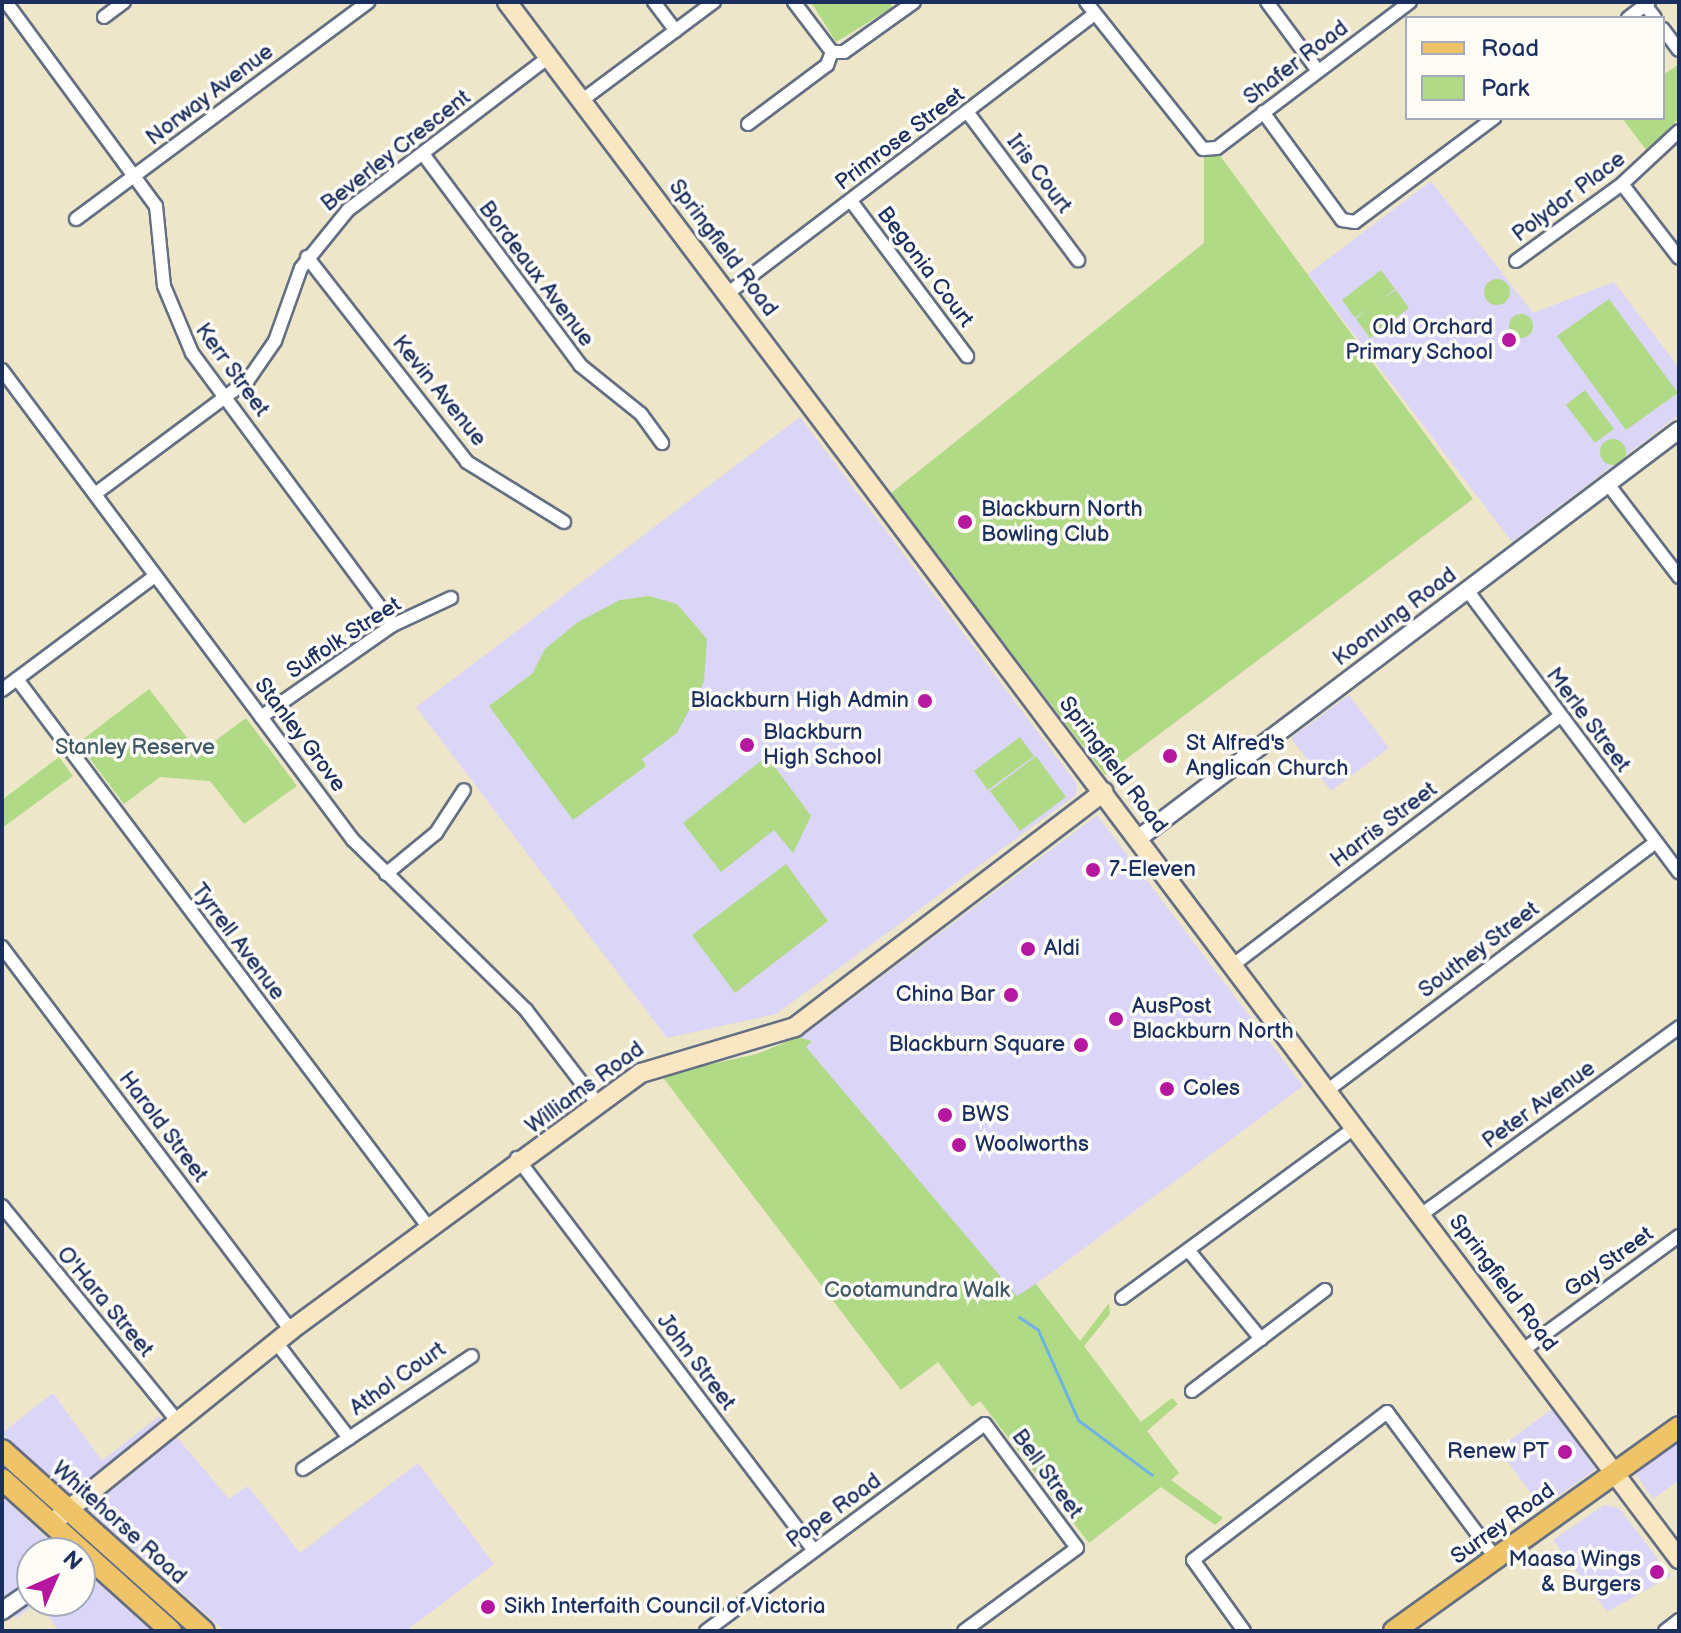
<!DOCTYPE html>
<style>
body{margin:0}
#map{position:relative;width:1681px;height:1633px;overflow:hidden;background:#ede6c9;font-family:"Balsamiq Sans",sans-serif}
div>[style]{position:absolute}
.built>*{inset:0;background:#dbd6f7}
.green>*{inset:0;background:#b0da86}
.round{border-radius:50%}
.stream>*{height:3px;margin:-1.5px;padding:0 1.5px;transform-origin:1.5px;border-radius:1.5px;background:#6eb3e4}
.roads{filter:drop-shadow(2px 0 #646f83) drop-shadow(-2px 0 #646f83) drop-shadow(0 2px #646f83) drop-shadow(0 -2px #646f83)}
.minor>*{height:12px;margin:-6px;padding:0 6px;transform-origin:6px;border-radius:6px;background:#fff}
.tertiary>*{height:16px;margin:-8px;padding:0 8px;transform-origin:8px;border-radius:8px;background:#fff}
.secondary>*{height:18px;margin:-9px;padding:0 9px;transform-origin:9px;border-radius:9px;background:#f9e7c3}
.primary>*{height:20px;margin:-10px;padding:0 10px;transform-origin:10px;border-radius:10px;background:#efc469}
.dots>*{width:22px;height:22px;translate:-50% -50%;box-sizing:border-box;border:4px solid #fdfcf7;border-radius:50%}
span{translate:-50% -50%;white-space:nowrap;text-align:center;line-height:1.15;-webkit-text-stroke:7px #fdfcf7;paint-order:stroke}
.street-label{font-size:22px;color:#1b2f5e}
.poi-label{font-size:22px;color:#1b2f5e}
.right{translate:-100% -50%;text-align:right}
.left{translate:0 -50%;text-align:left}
.park-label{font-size:22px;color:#405a68}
.frame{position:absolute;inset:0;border:4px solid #1b2f5e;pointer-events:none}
.legend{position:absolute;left:1405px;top:16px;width:260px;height:104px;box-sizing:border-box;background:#fdfcf7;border:2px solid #a3aaba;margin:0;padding:10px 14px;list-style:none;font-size:24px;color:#1b2f5e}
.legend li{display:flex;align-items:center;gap:16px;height:40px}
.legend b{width:40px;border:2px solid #a3aaba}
.north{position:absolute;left:16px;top:1537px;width:80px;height:80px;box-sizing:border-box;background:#fdfcf7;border:2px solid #a3aaba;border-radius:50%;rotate:45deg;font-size:22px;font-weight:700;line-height:32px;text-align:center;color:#1b2f5e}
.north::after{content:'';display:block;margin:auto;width:28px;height:36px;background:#b5179e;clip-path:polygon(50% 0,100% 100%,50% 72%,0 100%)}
</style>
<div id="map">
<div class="built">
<div style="clip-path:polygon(1431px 181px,1533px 313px,1614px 282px,1679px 368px,1679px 415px,1512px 542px,1308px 274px)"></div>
<div style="clip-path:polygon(800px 417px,1077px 784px,1076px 795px,776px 1014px,667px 1038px,416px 707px)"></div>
<div style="clip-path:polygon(1349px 695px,1389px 748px,1331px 791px,1291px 738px)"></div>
<div style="clip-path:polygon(1097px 815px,1303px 1086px,1016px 1299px,796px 1041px)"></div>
<div style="clip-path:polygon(53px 1393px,102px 1461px,159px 1416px,229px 1499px,248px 1486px,300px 1553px,418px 1463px,494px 1564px,406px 1631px,225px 1631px,2px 1433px)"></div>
<div style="clip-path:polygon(1552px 1409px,1596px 1469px,1542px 1508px,1498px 1449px)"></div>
<div style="clip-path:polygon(1679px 1442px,1679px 1480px,1653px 1499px,1636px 1474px)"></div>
<div style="clip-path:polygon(2px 1497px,64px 1553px,32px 1553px,32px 1601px,80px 1601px,80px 1567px,152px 1631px,59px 1631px,38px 1602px,16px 1618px,2px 1598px)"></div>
<div style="clip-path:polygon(1604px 1505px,1619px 1508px,1671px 1576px,1607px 1612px,1553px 1540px)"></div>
</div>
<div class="green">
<div style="clip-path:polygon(811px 2px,890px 2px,892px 8px,836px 42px)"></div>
<div style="clip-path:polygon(1679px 64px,1679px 118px,1647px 151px,1622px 118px,1663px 118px,1663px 75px)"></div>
<div style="clip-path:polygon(1204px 152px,1218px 153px,1473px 499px,1105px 775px,890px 494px,1204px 243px)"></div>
<div style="clip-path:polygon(1381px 270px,1395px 289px,1382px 299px,1396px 290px,1409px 308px,1370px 338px,1356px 319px,1368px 309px,1355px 318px,1342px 300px)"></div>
<div class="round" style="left:1484px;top:279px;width:26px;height:26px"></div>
<div style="clip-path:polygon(1609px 299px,1678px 393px,1626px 430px,1557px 336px)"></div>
<div class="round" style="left:1509px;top:314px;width:24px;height:24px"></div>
<div style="clip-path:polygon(1585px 390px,1614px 429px,1595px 443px,1566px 405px)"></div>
<div class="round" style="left:1600px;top:439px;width:26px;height:26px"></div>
<div style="clip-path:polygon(649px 596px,677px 604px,707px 639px,704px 682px,677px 733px,642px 759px,646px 766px,573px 820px,489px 706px,532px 674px,545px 649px,578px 622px,620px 600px)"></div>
<div style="clip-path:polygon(149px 689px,199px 753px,246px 718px,297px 786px,244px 824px,210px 781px,160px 777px,124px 804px,78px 743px)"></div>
<div style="clip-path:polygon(1020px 737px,1034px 756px,988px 790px,974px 771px)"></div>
<div style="clip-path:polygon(767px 756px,811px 816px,793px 853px,774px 830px,721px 872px,683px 823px)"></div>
<div style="clip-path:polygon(1036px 756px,1066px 797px,1020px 831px,990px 791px)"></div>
<div style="clip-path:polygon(59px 757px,73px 776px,2px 828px,2px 800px)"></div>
<div style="clip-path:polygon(786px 864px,828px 921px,735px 993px,692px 935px)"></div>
<div style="clip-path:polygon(798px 1037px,812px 1041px,806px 1047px,1017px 1296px,1036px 1284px,1080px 1341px,1109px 1303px,1110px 1314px,1084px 1346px,1141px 1422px,1172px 1398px,1178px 1404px,1147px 1431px,1179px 1473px,1171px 1480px,1223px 1518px,1215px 1525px,1161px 1487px,1089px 1543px,980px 1401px,972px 1407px,938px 1362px,901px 1390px,661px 1075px,757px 1054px)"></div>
</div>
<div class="stream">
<div style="left:1019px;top:1317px;width:23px;rotate:34deg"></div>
<div style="left:1038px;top:1330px;width:98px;rotate:66deg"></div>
<div style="left:1078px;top:1420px;width:92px;rotate:36.6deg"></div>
</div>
<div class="roads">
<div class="minor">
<div style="left:6px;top:2px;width:253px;rotate:53.7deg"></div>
<div style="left:156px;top:206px;width:80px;rotate:84.3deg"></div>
<div style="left:164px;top:286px;width:73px;rotate:67.3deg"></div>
<div style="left:192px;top:353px;width:338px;rotate:53.5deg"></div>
<div style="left:654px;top:2px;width:36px;rotate:53deg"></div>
<div style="left:794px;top:2px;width:63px;rotate:52.8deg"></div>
<div style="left:1086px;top:2px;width:188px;rotate:51.5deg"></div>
<div style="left:1203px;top:149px;width:14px;rotate:-4deg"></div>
<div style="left:1217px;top:148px;width:242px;rotate:-37.1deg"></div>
<div style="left:1267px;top:2px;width:86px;rotate:53.5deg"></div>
<div style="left:1645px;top:5px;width:16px;rotate:52deg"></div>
<div style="left:104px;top:17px;width:25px;rotate:-37deg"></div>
<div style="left:1628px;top:18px;width:26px;rotate:-37deg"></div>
<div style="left:1663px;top:29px;width:26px;rotate:53deg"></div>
<div style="left:581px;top:101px;width:166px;rotate:-36.7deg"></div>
<div style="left:1263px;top:112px;width:134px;rotate:53.8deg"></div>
<div style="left:1342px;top:220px;width:13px;rotate:9deg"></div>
<div style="left:1355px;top:222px;width:174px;rotate:-36.8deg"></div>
<div style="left:968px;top:113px;width:184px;rotate:53.2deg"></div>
<div style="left:748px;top:124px;width:99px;rotate:-36.8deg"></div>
<div style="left:827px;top:65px;width:14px;rotate:-69deg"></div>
<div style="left:832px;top:52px;width:12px"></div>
<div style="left:844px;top:52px;width:86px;rotate:-35.5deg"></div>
<div style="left:423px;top:154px;width:263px;rotate:53.3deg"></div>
<div style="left:580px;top:365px;width:78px;rotate:38.8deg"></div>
<div style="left:641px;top:414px;width:36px;rotate:54deg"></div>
<div style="left:1622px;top:184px;width:93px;rotate:52.4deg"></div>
<div style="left:851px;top:201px;width:194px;rotate:53.2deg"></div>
<div style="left:76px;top:219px;width:364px;rotate:-36.6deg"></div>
<div style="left:307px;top:257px;width:260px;rotate:52deg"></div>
<div style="left:467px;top:462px;width:114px;rotate:31.7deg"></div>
<div style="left:1516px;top:261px;width:131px;rotate:-36deg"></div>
<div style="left:1622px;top:184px;width:78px;rotate:-42.9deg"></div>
<div style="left:727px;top:294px;width:462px;rotate:-37.3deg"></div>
<div style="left:2px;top:370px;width:587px;rotate:53.25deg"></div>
<div style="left:353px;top:840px;width:243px;rotate:44.5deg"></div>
<div style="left:526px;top:1010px;width:112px;rotate:52.6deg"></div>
<div style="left:1608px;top:484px;width:117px;rotate:52.6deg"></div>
<div style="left:95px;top:494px;width:191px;rotate:-36.7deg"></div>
<div style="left:248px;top:380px;width:47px;rotate:-55.3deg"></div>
<div style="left:275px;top:341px;width:77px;rotate:-70.4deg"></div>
<div style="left:301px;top:268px;width:75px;rotate:-51deg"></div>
<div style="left:348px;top:210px;width:253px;rotate:-37.3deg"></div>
<div style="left:1467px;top:590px;width:353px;rotate:53.1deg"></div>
<div style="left:17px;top:679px;width:686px;rotate:53.11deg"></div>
<div style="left:2px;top:690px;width:191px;rotate:-36.7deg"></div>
<div style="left:261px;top:717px;width:161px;rotate:-34.9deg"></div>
<div style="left:393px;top:625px;width:64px;rotate:-25deg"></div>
<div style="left:386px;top:874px;width:65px;rotate:-39.4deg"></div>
<div style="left:436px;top:833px;width:51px;rotate:-56.9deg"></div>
<div style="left:2px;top:947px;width:480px;rotate:53deg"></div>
<div style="left:1233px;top:965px;width:411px;rotate:-37.3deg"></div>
<div style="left:1328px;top:1090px;width:410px;rotate:-37.1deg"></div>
<div style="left:517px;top:1158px;width:492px;rotate:52.9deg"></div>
<div style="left:2px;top:1206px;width:279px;rotate:50.8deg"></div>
<div style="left:1422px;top:1214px;width:318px;rotate:-36deg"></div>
<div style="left:1189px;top:1251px;width:114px;rotate:50.7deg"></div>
<div style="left:1122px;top:1298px;width:290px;rotate:-36.2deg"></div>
<div style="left:279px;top:1346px;width:116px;rotate:52.7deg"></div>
<div style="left:1523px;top:1350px;width:193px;rotate:-36.2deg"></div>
<div style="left:1192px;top:1391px;width:167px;rotate:-37.2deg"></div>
<div style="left:303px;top:1469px;width:203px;rotate:-33.8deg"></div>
<div style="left:706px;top:1631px;width:347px;rotate:-36.6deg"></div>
<div style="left:985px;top:1424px;width:154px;rotate:53.4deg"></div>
<div style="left:1077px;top:1548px;width:140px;rotate:143.7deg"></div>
<div style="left:1244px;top:1631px;width:87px;rotate:-125.7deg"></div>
<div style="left:1193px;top:1560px;width:244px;rotate:-37.3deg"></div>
<div style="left:1387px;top:1412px;width:183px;rotate:53.4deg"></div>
<div style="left:1665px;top:1631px;width:18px;rotate:-38deg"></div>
</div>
<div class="tertiary">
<div style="left:1139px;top:838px;width:677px;rotate:-37.07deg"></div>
<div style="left:2px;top:1611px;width:37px;rotate:-35deg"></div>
</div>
<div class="secondary">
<div style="left:507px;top:2px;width:1949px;rotate:53.03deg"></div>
<div style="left:52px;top:1523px;width:307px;rotate:-38.9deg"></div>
<div style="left:291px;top:1330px;width:434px;rotate:-36.3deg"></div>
<div style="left:641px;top:1073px;width:161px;rotate:-16.6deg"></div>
<div style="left:795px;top:1027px;width:388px;rotate:-37.3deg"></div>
</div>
<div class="primary">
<div style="left:2px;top:1450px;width:271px;rotate:41.9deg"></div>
<div style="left:2px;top:1479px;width:227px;rotate:42deg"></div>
<div style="left:1394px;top:1631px;width:350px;rotate:-35.6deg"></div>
</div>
</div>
<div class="dots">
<div style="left:1509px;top:340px;background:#b5179e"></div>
<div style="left:965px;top:522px;background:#b5179e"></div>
<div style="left:925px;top:701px;background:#b5179e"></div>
<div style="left:747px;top:745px;background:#b5179e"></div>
<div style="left:1170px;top:756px;background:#b5179e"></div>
<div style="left:1093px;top:870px;background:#b5179e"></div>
<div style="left:1028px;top:949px;background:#b5179e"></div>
<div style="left:1011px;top:995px;background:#b5179e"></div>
<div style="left:1116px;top:1019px;background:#b5179e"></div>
<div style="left:1081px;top:1045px;background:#b5179e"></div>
<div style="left:1167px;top:1089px;background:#b5179e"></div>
<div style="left:945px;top:1115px;background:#b5179e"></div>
<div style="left:959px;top:1145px;background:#b5179e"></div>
<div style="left:1565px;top:1452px;background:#b5179e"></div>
<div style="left:1657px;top:1572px;background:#b5179e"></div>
<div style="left:488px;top:1607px;background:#b5179e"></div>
</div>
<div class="street-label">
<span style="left:1296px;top:63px;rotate:-37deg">Shafer Road</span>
<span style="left:210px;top:95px;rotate:-37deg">Norway Avenue</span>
<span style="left:900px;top:139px;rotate:-37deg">Primrose Street</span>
<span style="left:396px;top:151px;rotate:-38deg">Beverley Crescent</span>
<span style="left:1039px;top:174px;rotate:53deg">Iris Court</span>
<span style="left:1569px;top:197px;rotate:-37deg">Polydor Place</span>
<span style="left:723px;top:248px;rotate:53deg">Springfield Road</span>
<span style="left:925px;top:267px;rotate:53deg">Begonia Court</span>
<span style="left:536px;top:274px;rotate:53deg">Bordeaux Avenue</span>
<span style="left:232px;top:370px;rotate:54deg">Kerr Street</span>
<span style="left:439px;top:391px;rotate:51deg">Kevin Avenue</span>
<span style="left:1395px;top:617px;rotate:-37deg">Koonung Road</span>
<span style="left:344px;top:638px;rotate:-33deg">Suffolk Street</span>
<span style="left:1588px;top:720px;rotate:53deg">Merle Street</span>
<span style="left:300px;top:735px;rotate:53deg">Stanley Grove</span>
<span style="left:1113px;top:765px;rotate:53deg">Springfield Road</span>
<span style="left:1384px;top:825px;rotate:-37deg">Harris Street</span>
<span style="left:238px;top:942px;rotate:53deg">Tyrrell Avenue</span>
<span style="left:1479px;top:950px;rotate:-37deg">Southey Street</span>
<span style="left:585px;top:1088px;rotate:-36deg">Williams Road</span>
<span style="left:1539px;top:1105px;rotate:-36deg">Peter Avenue</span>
<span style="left:163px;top:1127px;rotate:53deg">Harold Street</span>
<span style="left:1609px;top:1262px;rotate:-36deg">Gay Street</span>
<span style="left:1503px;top:1283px;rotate:53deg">Springfield Road</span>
<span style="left:105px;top:1302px;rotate:50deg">O'Hara Street</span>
<span style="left:696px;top:1362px;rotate:53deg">John Street</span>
<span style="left:398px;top:1379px;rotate:-35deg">Athol Court</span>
<span style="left:1047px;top:1474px;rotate:54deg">Bell Street</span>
<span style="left:834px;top:1511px;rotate:-36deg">Pope Road</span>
<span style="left:119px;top:1523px;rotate:42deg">Whitehorse Road</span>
<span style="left:1503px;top:1524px;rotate:-36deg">Surrey Road</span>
</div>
<div class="poi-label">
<span class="right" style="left:1493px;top:340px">Old Orchard<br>Primary School</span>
<span class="left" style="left:981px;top:522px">Blackburn North<br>Bowling Club</span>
<span class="right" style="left:909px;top:701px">Blackburn High Admin</span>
<span class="left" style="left:763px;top:745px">Blackburn<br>High School</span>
<span class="left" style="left:1186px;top:756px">St Alfred's<br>Anglican Church</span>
<span class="left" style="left:1109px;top:870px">7-Eleven</span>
<span class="left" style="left:1044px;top:949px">Aldi</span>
<span class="right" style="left:995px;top:995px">China Bar</span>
<span class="left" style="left:1132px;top:1019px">AusPost<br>Blackburn North</span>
<span class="right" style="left:1065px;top:1045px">Blackburn Square</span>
<span class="left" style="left:1183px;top:1089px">Coles</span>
<span class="left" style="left:961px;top:1115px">BWS</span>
<span class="left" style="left:975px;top:1145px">Woolworths</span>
<span class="right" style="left:1549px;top:1452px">Renew PT</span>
<span class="right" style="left:1641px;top:1572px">Maasa Wings<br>&amp; Burgers</span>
<span class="left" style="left:504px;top:1607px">Sikh Interfaith Council of Victoria</span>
</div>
<div class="park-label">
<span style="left:135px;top:748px">Stanley Reserve</span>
<span style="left:917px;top:1291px">Cootamundra Walk</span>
</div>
<div class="frame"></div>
<ul class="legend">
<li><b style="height:10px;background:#efc469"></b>Road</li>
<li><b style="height:22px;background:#b0da86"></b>Park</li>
</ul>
<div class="north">N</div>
</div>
